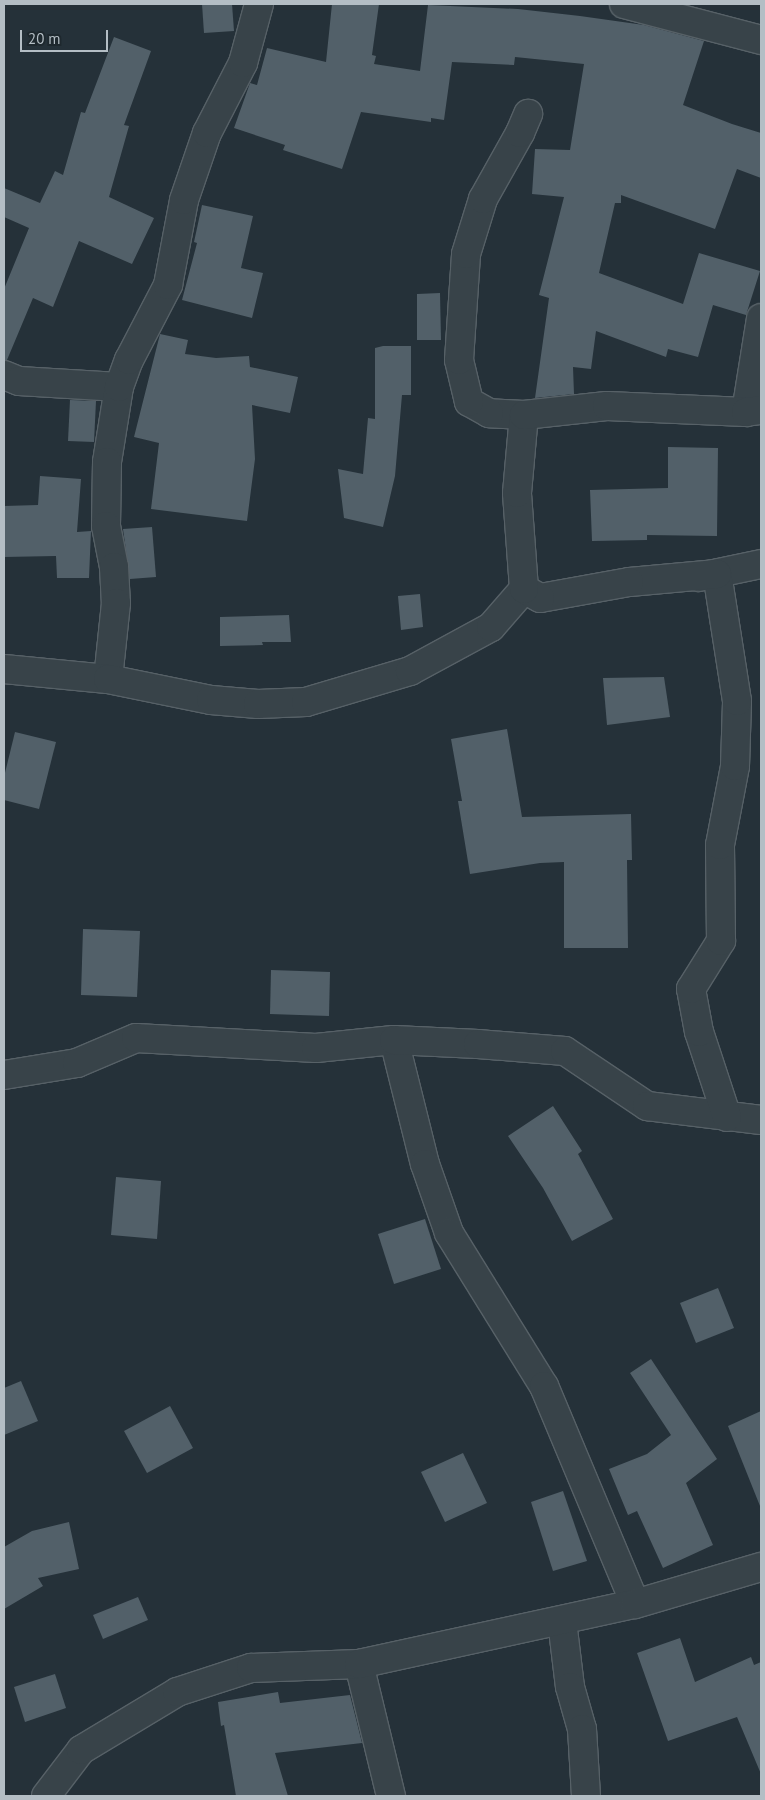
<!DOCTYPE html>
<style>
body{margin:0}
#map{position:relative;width:765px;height:1800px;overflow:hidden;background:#253139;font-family:"PT Sans",sans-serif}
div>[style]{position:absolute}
.building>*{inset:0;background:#526069}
.roads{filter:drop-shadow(1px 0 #576167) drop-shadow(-1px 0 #576167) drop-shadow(0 1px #576167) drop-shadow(0 -1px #576167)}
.minor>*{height:28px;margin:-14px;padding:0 14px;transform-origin:14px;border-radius:14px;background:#384349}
span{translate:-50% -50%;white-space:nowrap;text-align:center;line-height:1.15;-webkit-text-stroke:5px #1e282e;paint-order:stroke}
.frame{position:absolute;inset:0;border:5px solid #b4bec5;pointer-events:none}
.scale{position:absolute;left:20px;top:30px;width:88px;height:22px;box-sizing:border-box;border:2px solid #b4bec5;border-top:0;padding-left:6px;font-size:15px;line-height:18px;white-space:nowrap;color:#b4bec5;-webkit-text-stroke:4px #1e282e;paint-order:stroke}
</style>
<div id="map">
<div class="building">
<div style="clip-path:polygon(202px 4px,232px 4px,234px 31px,204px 33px)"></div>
<div style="clip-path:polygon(332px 4px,379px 4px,372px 55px,376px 56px,374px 64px,420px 71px,428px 5px,518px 9px,580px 16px,644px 25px,704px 41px,683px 105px,732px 124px,761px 133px,761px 178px,737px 169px,715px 229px,621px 195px,621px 203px,615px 203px,599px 273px,683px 304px,699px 253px,760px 271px,746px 315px,713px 305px,698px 357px,668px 349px,666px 357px,596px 331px,591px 369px,573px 367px,574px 394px,535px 398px,549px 298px,539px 295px,564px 197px,532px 194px,535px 149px,570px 150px,584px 64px,515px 57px,514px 65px,452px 62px,444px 120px,431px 118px,431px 122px,361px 112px,342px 169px,283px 150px,285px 145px,234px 128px,250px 83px,257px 85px,267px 48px,326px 62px)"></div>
<div style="clip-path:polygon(114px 37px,151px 51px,124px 125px,129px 126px,109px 197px,154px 218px,132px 264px,79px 241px,53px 307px,33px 298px,7px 360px,4px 360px,4px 289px,29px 228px,4px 217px,4px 188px,40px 203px,55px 171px,63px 175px,81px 112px,85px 113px)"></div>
<div style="clip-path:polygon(202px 205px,253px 216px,241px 268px,263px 273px,252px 318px,182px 300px,197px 243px,194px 242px)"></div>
<div style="clip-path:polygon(440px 293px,441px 340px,417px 340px,417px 294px)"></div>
<div style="clip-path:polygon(160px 334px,188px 340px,185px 354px,216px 358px,249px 356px,250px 367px,298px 377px,290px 413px,252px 405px,255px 459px,247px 521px,151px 509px,159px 443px,134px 437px)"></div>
<div style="clip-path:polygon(383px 346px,411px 346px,411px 395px,402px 395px,395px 476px,383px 527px,344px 518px,338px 469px,363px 474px,368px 418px,375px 419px,375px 348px)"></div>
<div style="clip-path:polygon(70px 400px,96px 401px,94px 442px,68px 441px)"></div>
<div style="clip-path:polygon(668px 447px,718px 448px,717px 536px,647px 535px,647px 540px,592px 541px,590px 490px,668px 488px)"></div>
<div style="clip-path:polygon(40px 476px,81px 479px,77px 532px,91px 531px,89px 578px,57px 578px,56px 556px,4px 557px,4px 506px,38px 505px)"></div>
<div style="clip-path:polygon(152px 527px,156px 577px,130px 579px,123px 529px)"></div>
<div style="clip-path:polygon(420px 594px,423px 627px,401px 630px,398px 596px)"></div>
<div style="clip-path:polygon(289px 615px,291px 642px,262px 642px,263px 645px,220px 646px,220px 617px)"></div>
<div style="clip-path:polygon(664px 677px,670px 717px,607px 725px,603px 678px)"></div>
<div style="clip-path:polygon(507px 729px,522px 817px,631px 814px,632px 860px,627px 860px,628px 948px,564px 948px,564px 862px,540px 863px,470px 874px,458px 801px,462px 801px,451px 739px)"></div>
<div style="clip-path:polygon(15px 732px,56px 742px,39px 809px,4px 800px,4px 777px)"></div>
<div style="clip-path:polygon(83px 929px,140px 931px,137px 997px,81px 995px)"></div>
<div style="clip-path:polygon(271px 970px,330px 972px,329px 1016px,270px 1014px)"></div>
<div style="clip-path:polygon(553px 1106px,582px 1151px,578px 1154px,613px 1219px,572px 1241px,543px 1188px,508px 1136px)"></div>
<div style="clip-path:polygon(116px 1177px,161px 1181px,157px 1239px,111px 1235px)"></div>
<div style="clip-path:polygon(425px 1219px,441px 1269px,394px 1284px,378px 1234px)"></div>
<div style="clip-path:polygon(718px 1288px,734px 1328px,696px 1343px,680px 1303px)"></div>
<div style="clip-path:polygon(651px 1359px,717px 1459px,686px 1483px,713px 1545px,663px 1568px,637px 1511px,628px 1515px,609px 1469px,647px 1454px,671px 1435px,630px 1373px)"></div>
<div style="clip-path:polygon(21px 1381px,38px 1421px,4px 1435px,4px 1388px)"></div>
<div style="clip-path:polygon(170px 1406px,193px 1448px,147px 1473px,124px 1431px)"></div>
<div style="clip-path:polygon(761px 1411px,761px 1505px,760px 1506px,728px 1426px)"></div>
<div style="clip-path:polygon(463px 1453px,487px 1503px,445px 1522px,421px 1472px)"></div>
<div style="clip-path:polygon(563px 1491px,587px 1561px,553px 1571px,531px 1502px)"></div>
<div style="clip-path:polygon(69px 1522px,79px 1569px,38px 1578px,43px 1586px,4px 1609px,4px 1547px,32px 1531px)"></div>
<div style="clip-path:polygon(138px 1597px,148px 1620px,103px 1639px,93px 1615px)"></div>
<div style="clip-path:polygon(680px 1638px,695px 1682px,751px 1657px,754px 1665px,761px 1662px,761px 1774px,737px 1717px,668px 1741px,637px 1653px)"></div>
<div style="clip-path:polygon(55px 1674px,66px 1708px,25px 1722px,14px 1687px)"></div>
<div style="clip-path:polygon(278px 1692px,280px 1703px,350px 1695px,362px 1743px,275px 1753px,288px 1796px,236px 1796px,224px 1725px,221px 1726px,218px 1702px)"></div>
</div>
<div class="roads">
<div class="minor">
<div style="left:624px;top:4px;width:142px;rotate:14.7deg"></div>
<div style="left:4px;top:375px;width:16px;rotate:22deg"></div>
<div style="left:19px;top:381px;width:100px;rotate:3.4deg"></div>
<div style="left:119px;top:387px;width:76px;rotate:99.1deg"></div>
<div style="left:107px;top:462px;width:64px;rotate:90.9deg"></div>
<div style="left:106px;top:526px;width:42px;rotate:79deg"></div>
<div style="left:114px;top:567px;width:36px;rotate:87deg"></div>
<div style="left:116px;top:603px;width:76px;rotate:96deg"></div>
<div style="left:119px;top:387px;width:29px;rotate:-70deg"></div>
<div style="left:129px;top:360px;width:85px;rotate:-62.5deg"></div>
<div style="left:168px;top:285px;width:86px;rotate:-79.3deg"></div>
<div style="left:184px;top:200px;width:71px;rotate:-71.1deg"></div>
<div style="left:207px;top:133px;width:79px;rotate:-62.8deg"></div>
<div style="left:243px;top:63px;width:61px;rotate:-74.8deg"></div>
<div style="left:746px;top:412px;width:95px;rotate:-80.9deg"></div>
<div style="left:524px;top:415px;width:35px;rotate:-177deg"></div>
<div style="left:489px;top:413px;width:23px;rotate:-151deg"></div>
<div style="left:469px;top:402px;width:43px;rotate:-103.4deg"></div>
<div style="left:459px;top:360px;width:106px;rotate:-86.2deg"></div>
<div style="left:466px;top:254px;width:58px;rotate:-72.8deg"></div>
<div style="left:483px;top:199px;width:76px;rotate:-60.7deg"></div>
<div style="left:520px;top:133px;width:21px;rotate:-67deg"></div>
<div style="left:699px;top:577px;width:63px;rotate:-11.8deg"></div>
<div style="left:4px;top:669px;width:104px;rotate:5.5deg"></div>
<div style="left:108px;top:679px;width:105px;rotate:11.5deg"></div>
<div style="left:211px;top:700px;width:47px;rotate:4.9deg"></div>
<div style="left:258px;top:704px;width:48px;rotate:-2.4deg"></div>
<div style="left:306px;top:702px;width:109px;rotate:-16.6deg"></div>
<div style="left:410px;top:671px;width:92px;rotate:-28.5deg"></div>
<div style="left:491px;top:627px;width:50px;rotate:-49deg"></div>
<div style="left:394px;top:1040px;width:128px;rotate:76deg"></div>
<div style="left:425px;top:1164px;width:73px;rotate:70.8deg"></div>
<div style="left:449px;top:1233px;width:180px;rotate:58.2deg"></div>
<div style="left:544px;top:1386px;width:236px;rotate:67.3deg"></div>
<div style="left:4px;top:1075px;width:74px;rotate:-9.3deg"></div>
<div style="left:77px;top:1063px;width:64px;rotate:-23deg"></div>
<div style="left:136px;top:1038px;width:180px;rotate:3.2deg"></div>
<div style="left:316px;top:1048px;width:78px;rotate:-5.9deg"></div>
<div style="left:394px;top:1040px;width:84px;rotate:2.7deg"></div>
<div style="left:478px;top:1044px;width:87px;rotate:4.6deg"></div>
<div style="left:565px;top:1051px;width:99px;rotate:33.9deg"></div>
<div style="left:647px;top:1106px;width:115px;rotate:7deg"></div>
<div style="left:727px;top:1117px;width:89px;rotate:-108.2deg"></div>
<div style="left:699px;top:1032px;width:44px;rotate:-100.5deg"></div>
<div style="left:691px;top:989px;width:57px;rotate:-58deg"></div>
<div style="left:721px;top:941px;width:96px;rotate:-90.6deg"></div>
<div style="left:720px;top:845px;width:80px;rotate:-79.2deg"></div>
<div style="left:735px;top:766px;width:65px;rotate:-88.2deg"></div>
<div style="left:737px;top:701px;width:129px;rotate:-98.9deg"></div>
<div style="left:717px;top:574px;width:88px;rotate:174.8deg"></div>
<div style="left:629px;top:582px;width:90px;rotate:169.8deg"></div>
<div style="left:540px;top:598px;width:18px;rotate:-151deg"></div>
<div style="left:524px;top:589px;width:96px;rotate:-94.2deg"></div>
<div style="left:517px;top:493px;width:78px;rotate:-84.9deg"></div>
<div style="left:524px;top:415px;width:83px;rotate:-6.2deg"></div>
<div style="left:607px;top:406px;width:139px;rotate:2.5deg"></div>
<div style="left:746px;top:412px;width:15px;rotate:-8deg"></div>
<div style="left:562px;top:1621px;width:66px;rotate:83.1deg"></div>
<div style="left:570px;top:1687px;width:44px;rotate:74.1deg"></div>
<div style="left:582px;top:1729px;width:67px;rotate:86.6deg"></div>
<div style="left:359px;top:1664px;width:136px;rotate:76.4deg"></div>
<div style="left:46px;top:1796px;width:58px;rotate:-52.7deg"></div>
<div style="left:81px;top:1750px;width:112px;rotate:-31.1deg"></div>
<div style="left:177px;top:1692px;width:78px;rotate:-18deg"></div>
<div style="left:251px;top:1668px;width:108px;rotate:-2.1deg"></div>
<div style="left:359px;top:1664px;width:282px;rotate:-12.3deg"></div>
<div style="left:635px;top:1604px;width:131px;rotate:-16.4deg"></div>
</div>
</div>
<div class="frame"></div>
<div class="scale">20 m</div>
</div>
